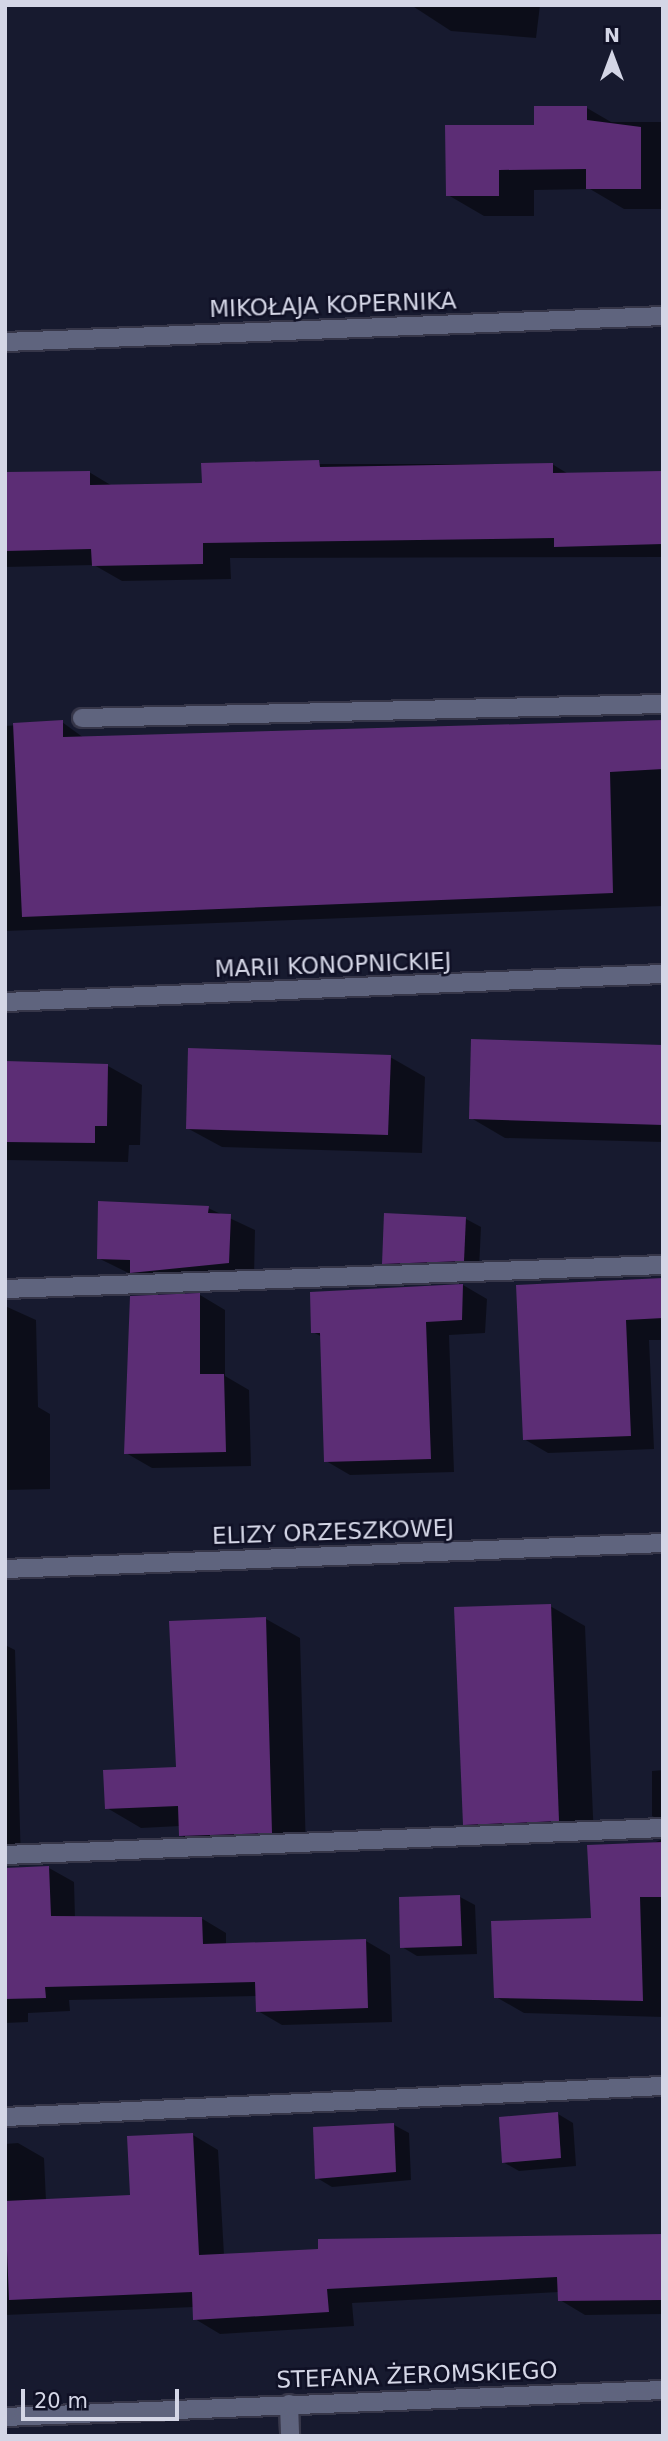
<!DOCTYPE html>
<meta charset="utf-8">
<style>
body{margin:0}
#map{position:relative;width:668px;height:2441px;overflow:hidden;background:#171a2f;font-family:"DejaVu Sans",sans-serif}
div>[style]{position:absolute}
.shadow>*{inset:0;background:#0007}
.building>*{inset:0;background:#5c2d75}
.roads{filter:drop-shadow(2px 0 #363649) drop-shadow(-2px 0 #363649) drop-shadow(0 2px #363649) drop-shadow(0 -2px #363649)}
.service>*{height:18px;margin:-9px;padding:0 9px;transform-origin:9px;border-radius:9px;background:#5f647e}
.minor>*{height:18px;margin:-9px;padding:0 9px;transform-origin:9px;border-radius:9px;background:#5f647e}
span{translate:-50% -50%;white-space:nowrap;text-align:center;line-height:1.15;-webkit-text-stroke:5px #0f1025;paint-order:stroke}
.street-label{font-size:23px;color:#d4d6e6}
.frame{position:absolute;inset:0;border:7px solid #d4d6e6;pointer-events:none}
.north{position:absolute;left:577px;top:21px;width:70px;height:70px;-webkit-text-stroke:5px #0f1025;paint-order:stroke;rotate:0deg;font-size:19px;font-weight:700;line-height:28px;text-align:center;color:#d4d6e6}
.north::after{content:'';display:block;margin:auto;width:24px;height:32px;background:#d4d6e6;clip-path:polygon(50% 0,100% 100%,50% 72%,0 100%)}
.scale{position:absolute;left:21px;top:2389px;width:158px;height:32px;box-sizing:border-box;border:4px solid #d4d6e6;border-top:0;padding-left:9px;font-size:21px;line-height:24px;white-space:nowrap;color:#d4d6e6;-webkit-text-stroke:5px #0f1025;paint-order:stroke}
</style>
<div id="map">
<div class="shadow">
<div style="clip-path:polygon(411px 5px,540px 5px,536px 38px,451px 31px)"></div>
<div style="clip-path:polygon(587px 108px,611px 122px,663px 122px,663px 209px,624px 209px,590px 189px,534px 190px,534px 216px,484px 216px,448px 195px,535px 127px)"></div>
<div style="clip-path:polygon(203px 464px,552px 464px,570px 475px,663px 473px,663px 557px,230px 558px,231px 579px,122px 581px,94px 565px,5px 567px,5px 474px,89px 472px,114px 487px,204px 485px)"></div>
<div style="clip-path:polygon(62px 722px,84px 738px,663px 723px,663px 906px,5px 931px,5px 726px)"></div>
<div style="clip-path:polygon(663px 1047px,663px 1142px,505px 1138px,471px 1118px)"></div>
<div style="clip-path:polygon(390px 1057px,425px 1077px,422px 1153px,222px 1147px,187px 1128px)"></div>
<div style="clip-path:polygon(5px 1063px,108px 1066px,142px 1085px,140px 1145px,129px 1145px,128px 1162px,5px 1160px)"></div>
<div style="clip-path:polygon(208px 1208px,255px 1230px,254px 1277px,157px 1287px,98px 1258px)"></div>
<div style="clip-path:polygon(466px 1219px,481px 1227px,479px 1269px,399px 1272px,384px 1263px)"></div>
<div style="clip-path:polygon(663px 1280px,663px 1340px,649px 1340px,654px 1449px,548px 1453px,524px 1439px,517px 1287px)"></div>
<div style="clip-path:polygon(463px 1285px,487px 1299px,485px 1333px,449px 1335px,454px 1472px,350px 1475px,326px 1461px,322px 1337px,313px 1332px)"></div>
<div style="clip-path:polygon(200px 1295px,225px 1310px,225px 1376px,249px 1390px,251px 1466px,152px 1468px,126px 1453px)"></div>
<div style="clip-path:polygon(5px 1306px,36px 1320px,38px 1407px,50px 1414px,50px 1489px,5px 1490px)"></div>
<div style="clip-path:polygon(550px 1606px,585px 1626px,594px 1840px,499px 1844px,465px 1824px)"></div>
<div style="clip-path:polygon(266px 1619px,300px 1638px,306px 1851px,215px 1855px,181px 1835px,180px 1826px,141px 1828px,107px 1808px,178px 1769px)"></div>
<div style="clip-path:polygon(5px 1645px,15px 1650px,21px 1864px,5px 1865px)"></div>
<div style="clip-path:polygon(663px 1770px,663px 1822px,652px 1816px,652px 1771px)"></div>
<div style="clip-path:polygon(663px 1839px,663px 2017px,524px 2013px,496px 1997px,593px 1919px,651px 1844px)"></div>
<div style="clip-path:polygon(49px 1868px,74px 1882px,75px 1918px,201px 1918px,226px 1933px,226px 1945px,366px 1941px,390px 1955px,392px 2022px,282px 2025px,258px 2011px,257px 1996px,69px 2000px,70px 2011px,28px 2013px,28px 2022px,5px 2023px,5px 1869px)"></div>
<div style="clip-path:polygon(460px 1897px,475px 1905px,477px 1954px,417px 1956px,402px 1947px)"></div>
<div style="clip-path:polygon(558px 2114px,573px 2123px,576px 2166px,519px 2171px,503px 2162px)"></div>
<div style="clip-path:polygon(394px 2125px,409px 2133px,411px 2180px,332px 2187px,317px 2178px)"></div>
<div style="clip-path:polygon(193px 2135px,218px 2150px,224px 2255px,663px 2235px,663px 2314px,585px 2315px,560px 2300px,559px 2292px,352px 2303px,354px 2326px,220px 2334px,195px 2319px,194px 2307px,5px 2315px,5px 2144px,18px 2143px,44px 2158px,46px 2201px,132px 2197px)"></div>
</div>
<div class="building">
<div style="clip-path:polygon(534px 106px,587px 106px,587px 120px,641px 127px,641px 189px,586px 189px,586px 169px,499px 170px,499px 196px,446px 196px,445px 125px,534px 125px)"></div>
<div style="clip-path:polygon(319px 460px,320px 467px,553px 463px,553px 473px,663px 471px,663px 544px,554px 547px,554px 538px,203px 543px,203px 564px,92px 566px,91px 549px,5px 551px,5px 472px,90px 471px,90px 485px,202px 483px,201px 463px)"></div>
<div style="clip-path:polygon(63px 720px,63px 737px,663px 720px,663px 769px,610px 772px,613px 893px,22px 917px,13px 723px)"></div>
<div style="clip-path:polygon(471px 1039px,663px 1045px,663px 1125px,469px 1119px)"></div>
<div style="clip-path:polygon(188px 1048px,391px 1055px,388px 1135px,186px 1129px)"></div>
<div style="clip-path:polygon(5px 1061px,108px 1064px,107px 1126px,95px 1126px,95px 1143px,5px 1142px)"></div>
<div style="clip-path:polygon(98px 1201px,209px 1206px,208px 1213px,231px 1214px,229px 1263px,130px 1273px,130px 1260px,97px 1259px)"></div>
<div style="clip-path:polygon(384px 1213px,466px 1217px,464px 1261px,382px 1264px)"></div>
<div style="clip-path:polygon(663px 1278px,663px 1318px,626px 1320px,631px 1436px,523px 1440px,516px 1285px)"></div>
<div style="clip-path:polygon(463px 1284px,462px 1320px,426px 1322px,431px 1459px,324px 1462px,320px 1333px,311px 1333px,310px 1292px)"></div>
<div style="clip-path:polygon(200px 1293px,200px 1374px,224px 1374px,226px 1452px,124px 1454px,130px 1296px)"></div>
<div style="clip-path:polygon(551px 1604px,559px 1821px,463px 1825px,454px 1607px)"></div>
<div style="clip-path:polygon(266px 1617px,272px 1833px,179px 1836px,178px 1806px,105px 1809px,103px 1770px,176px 1767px,169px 1621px)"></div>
<div style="clip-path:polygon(663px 1842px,663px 1897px,640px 1897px,643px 2001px,494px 1998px,491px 1921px,591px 1918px,587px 1845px)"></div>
<div style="clip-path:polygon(49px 1866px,51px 1916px,202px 1917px,203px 1944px,366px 1939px,368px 2008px,256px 2012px,255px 1982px,45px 1987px,46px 1998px,5px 1999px,5px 1868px)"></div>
<div style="clip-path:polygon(460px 1895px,462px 1946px,400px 1948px,399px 1897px)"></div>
<div style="clip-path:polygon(558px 2112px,561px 2158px,502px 2163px,499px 2117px)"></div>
<div style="clip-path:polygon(394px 2123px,396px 2172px,315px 2179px,313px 2127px)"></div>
<div style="clip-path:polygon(193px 2133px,199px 2255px,318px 2249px,318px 2239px,663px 2234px,663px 2300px,558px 2301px,557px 2277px,327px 2289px,329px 2312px,193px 2320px,192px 2292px,9px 2300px,5px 2201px,130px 2195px,127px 2136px)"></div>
</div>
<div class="roads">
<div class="service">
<div style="left:82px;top:718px;width:581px;rotate:-1.38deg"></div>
<div style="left:5px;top:1289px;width:658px;rotate:-2.09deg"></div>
<div style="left:5px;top:1855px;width:659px;rotate:-2.35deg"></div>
<div style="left:5px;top:2117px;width:659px;rotate:-2.7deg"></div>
</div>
<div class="minor">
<div style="left:5px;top:342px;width:659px;rotate:-2.26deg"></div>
<div style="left:5px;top:1002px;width:659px;rotate:-2.44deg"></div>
<div style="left:5px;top:1569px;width:659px;rotate:-2.26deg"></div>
<div style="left:289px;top:2404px;width:32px;rotate:88deg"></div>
<div style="left:5px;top:2417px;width:659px;rotate:-2.35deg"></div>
</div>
</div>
<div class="street-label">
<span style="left:333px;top:305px;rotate:-2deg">MIKOŁAJA KOPERNIKA</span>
<span style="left:333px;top:965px;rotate:-2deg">MARII KONOPNICKIEJ</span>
<span style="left:333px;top:1532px;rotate:-2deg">ELIZY ORZESZKOWEJ</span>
<span style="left:417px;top:2375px;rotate:-2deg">STEFANA ŻEROMSKIEGO</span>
</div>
<div class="frame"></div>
<div class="north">N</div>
<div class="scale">20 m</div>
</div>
